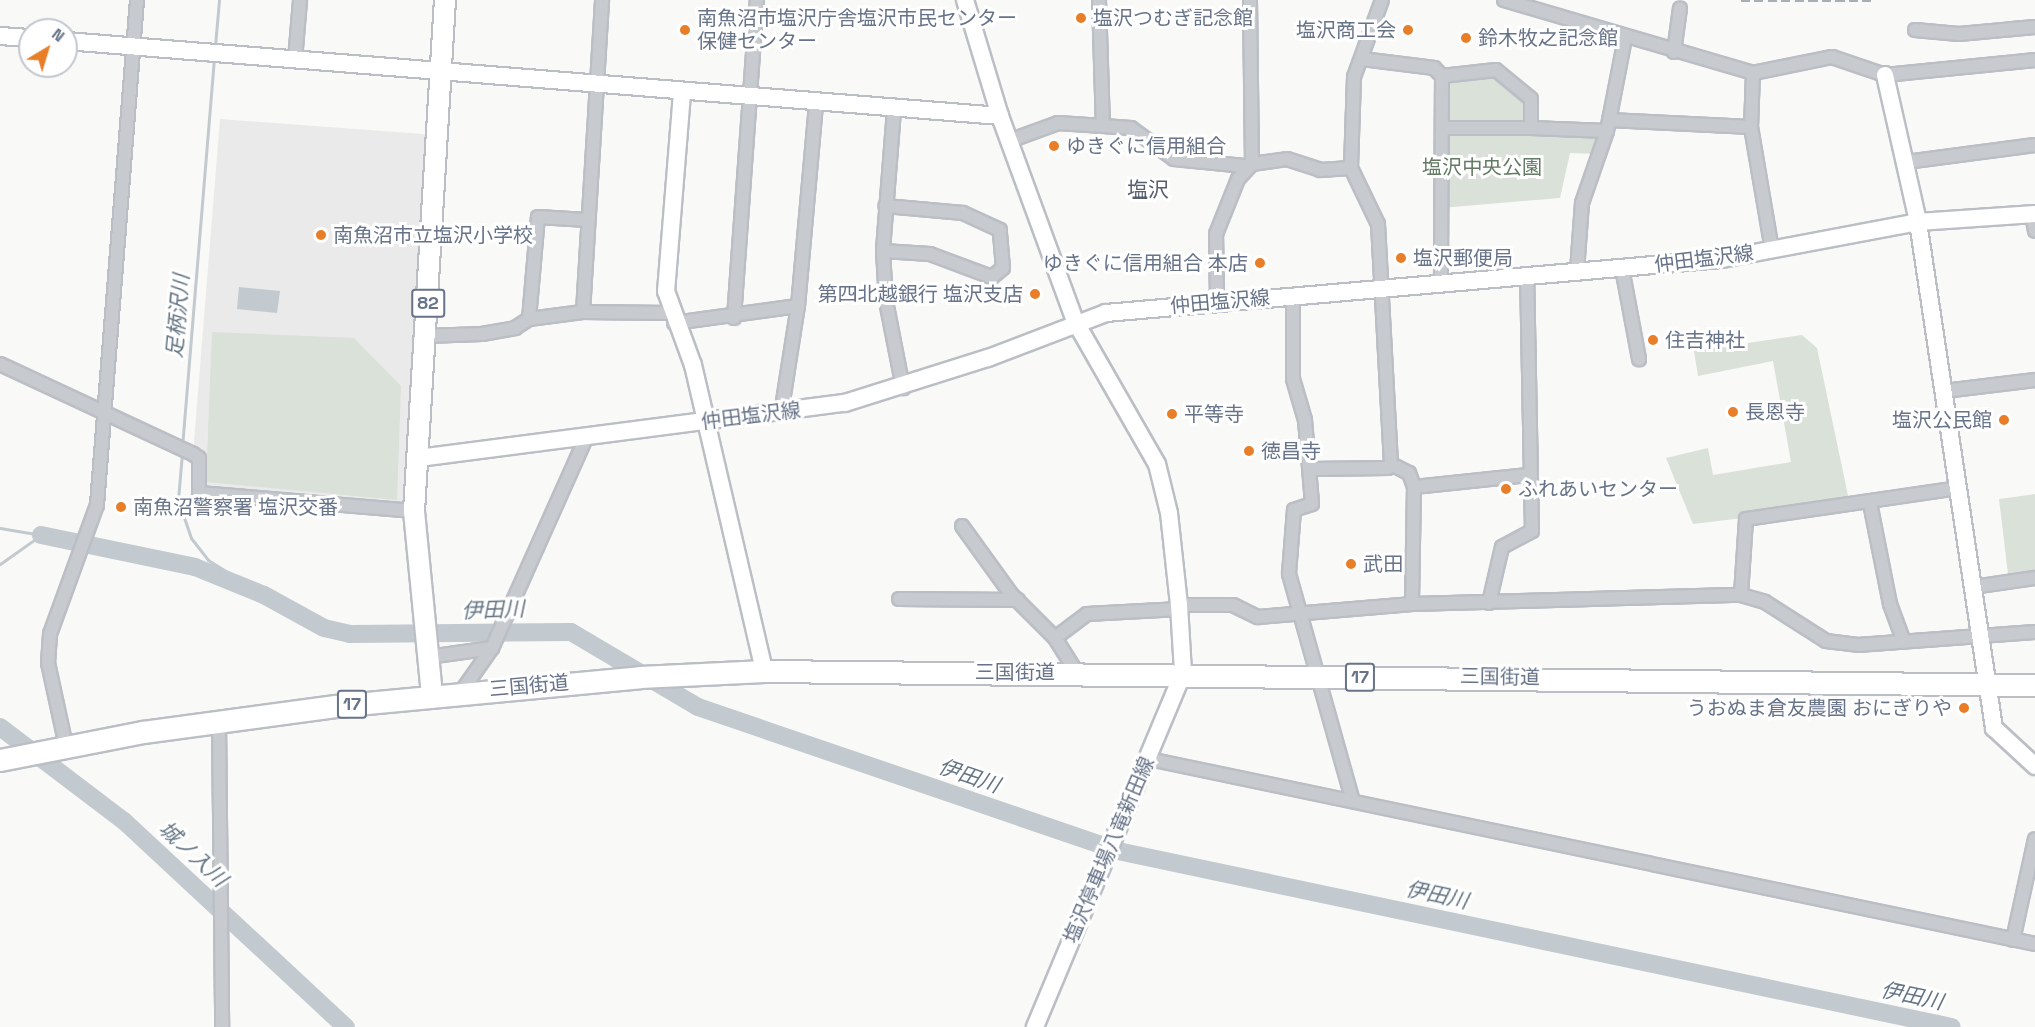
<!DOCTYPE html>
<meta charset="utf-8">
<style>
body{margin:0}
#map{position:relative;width:2035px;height:1027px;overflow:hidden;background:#f9f9f7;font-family:"Space Grotesk","Noto Sans JP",sans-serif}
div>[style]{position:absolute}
.built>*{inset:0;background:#eaeaea}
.green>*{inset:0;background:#d9e1d8}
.water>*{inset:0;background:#c2c9cf}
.stream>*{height:3px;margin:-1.5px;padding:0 1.5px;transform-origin:1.5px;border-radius:1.5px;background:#c2c9cf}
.river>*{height:18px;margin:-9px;padding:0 9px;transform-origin:9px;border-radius:9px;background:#c2c9cf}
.roads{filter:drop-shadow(2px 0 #bbbfc5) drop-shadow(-2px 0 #bbbfc5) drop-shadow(0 2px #bbbfc5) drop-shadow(0 -2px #bbbfc5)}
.street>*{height:12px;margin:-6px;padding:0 6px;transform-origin:6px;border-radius:6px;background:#c7cace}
.secondary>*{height:16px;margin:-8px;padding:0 8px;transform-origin:8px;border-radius:8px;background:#fff}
.primary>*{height:20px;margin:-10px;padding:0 10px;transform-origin:10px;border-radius:10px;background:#fff}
.highway>*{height:21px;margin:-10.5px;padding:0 10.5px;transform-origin:10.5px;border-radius:10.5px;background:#fff}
.rail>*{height:3px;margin-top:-1.5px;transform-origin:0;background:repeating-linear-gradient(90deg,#a9adb5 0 9px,transparent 0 13.5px)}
.dots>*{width:16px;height:16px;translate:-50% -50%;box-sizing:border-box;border:3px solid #fff;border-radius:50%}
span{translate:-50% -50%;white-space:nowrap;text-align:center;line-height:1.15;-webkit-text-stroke:6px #fff;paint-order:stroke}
.shield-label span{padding:2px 4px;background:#fff;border:2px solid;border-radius:4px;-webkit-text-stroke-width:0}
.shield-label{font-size:18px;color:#677389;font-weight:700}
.poi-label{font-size:20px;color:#677389}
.left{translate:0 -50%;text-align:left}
.right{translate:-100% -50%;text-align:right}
.park-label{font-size:20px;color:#637a63}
.street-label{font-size:20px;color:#677389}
.neighbourhood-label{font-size:21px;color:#565e6e}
.water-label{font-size:21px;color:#637483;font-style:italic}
.north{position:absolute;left:18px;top:18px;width:60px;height:60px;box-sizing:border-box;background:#fff;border:2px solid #c2c7d0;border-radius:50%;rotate:38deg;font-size:16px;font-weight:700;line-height:24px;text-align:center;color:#677389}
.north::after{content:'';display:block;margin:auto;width:21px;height:27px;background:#e87e28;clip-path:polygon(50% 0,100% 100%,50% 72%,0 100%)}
</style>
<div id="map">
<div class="built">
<div style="clip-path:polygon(220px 119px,437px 135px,414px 511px,199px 493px,193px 454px)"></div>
</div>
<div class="green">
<div style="clip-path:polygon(1496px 70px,1531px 99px,1531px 128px,1607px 131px,1599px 154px,1570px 153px,1560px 198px,1441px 208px,1442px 76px)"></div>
<div style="clip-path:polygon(212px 332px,354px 338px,401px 386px,397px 500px,206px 482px)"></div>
<div style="clip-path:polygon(1802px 335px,1817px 348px,1850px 505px,1693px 524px,1666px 458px,1708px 448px,1713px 475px,1791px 462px,1773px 361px,1698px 376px,1694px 351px)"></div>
<div style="clip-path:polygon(2035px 494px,2035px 578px,2009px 582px,1999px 499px)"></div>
</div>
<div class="water">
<div style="clip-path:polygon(239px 287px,280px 291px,277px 313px,237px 309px)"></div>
</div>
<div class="stream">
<div style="left:215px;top:46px;width:46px;rotate:-85deg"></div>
<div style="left:182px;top:447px;width:389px;rotate:-85.3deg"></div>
<div style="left:182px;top:453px;width:47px;rotate:94.9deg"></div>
<div style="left:178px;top:500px;width:40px;rotate:71.1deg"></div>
<div style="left:191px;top:538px;width:28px;rotate:52deg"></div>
<div style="left:208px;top:560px;width:66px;rotate:32deg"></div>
<div style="left:0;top:528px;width:42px;rotate:9.7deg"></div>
<div style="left:0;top:564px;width:50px;rotate:-35.3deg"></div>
</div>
<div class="river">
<div style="left:41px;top:535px;width:157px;rotate:11.7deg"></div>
<div style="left:195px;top:567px;width:74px;rotate:22.1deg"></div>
<div style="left:264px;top:595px;width:68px;rotate:28.8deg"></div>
<div style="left:324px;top:628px;width:27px;rotate:13deg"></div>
<div style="left:350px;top:634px;width:221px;rotate:-0.5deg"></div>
<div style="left:571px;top:632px;width:147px;rotate:30.6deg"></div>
<div style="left:698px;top:707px;width:444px;rotate:18.9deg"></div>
<div style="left:1118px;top:851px;width:852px;rotate:11.92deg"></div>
<div style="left:0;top:727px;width:156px;rotate:37.2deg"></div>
<div style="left:124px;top:821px;width:303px;rotate:42.9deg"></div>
</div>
<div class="roads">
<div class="street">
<div style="left:1099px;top:0;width:126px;rotate:88.2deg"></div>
<div style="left:1103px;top:126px;width:28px;rotate:4deg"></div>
<div style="left:1131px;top:128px;width:53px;rotate:35.8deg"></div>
<div style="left:1174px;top:159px;width:71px;rotate:5.6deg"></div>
<div style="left:1382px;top:0;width:82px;rotate:110deg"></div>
<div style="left:1354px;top:77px;width:91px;rotate:91.9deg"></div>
<div style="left:1351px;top:168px;width:62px;rotate:64.3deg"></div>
<div style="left:1378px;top:224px;width:240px;rotate:86.9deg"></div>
<div style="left:1391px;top:464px;width:20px;rotate:27deg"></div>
<div style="left:1409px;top:473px;width:15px;rotate:70deg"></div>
<div style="left:1414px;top:487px;width:117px;rotate:91deg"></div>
<div style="left:1504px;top:0;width:259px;rotate:16.3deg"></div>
<div style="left:1753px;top:73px;width:81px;rotate:-11.4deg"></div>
<div style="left:1832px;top:57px;width:56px;rotate:18.8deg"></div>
<div style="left:1885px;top:75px;width:151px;rotate:-5.7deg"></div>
<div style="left:1915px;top:30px;width:44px;rotate:5.2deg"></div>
<div style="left:1959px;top:34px;width:76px;rotate:-5.3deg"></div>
<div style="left:1674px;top:52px;width:44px;rotate:-82.2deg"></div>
<div style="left:1362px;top:59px;width:73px;rotate:7.1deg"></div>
<div style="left:1434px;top:68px;width:11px;rotate:45deg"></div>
<div style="left:1442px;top:76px;width:208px;rotate:90.3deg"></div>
<div style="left:295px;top:60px;width:60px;rotate:-85.2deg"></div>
<div style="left:1753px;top:73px;width:54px;rotate:92.1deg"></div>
<div style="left:1751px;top:127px;width:125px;rotate:80.3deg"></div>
<div style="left:1442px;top:76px;width:54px;rotate:-6.3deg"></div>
<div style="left:1496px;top:70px;width:45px;rotate:39.6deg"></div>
<div style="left:1531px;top:99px;width:29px;rotate:90deg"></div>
<div style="left:1531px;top:128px;width:76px;rotate:2.3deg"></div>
<div style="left:894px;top:110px;width:141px;rotate:94.5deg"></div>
<div style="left:883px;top:251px;width:50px;rotate:86.6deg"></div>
<div style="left:886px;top:301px;width:89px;rotate:78.9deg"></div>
<div style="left:1609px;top:120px;width:142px;rotate:2.8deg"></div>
<div style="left:1442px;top:128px;width:89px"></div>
<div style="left:1009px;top:141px;width:52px;rotate:-20.2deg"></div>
<div style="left:1058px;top:123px;width:45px;rotate:3.8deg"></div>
<div style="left:1906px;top:162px;width:130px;rotate:-7.5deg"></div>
<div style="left:1252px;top:164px;width:35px;rotate:-8deg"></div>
<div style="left:1287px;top:159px;width:35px;rotate:18deg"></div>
<div style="left:1320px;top:170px;width:31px;rotate:-4deg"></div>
<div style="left:2032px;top:214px;width:17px;rotate:80deg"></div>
<div style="left:883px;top:251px;width:47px;rotate:3.7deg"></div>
<div style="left:930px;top:254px;width:66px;rotate:20.4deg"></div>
<div style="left:992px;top:277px;width:14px;rotate:-39deg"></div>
<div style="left:1003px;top:268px;width:38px;rotate:-95deg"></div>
<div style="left:1000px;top:230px;width:41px;rotate:-155.3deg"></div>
<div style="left:963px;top:213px;width:78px;rotate:-174.9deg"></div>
<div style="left:1622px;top:268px;width:93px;rotate:79.4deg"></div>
<div style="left:1577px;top:271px;width:68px;rotate:-85.8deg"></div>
<div style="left:1582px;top:203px;width:76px;rotate:-70.9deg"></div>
<div style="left:1607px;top:131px;width:95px;rotate:-79deg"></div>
<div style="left:1293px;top:295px;width:84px;rotate:90deg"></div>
<div style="left:1293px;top:379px;width:43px;rotate:73.7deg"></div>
<div style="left:1305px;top:420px;width:84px;rotate:85.2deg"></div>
<div style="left:1312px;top:504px;width:19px;rotate:162deg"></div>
<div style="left:1294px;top:510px;width:64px;rotate:94.5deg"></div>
<div style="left:1289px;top:574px;width:236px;rotate:74.3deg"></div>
<div style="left:1217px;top:302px;width:68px;rotate:-90.8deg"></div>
<div style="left:1216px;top:234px;width:59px;rotate:-68.2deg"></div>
<div style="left:1238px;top:179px;width:21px;rotate:-47deg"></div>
<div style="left:1252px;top:164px;width:164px;rotate:-90.7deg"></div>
<div style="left:583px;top:312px;width:313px;rotate:-86.5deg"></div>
<div style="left:734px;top:318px;width:319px;rotate:-85.9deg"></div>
<div style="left:529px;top:319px;width:102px;rotate:-85deg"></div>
<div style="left:538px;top:217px;width:49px;rotate:3.5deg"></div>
<div style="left:674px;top:323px;width:125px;rotate:-7.8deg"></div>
<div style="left:426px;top:336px;width:56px;rotate:-2deg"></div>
<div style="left:482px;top:334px;width:34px;rotate:-10deg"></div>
<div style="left:515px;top:328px;width:17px;rotate:-33deg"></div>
<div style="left:529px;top:319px;width:54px;rotate:-7.4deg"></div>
<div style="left:583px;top:312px;width:87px;rotate:0.7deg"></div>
<div style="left:0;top:364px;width:213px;rotate:25deg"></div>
<div style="left:193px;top:454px;width:7px;rotate:34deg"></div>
<div style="left:199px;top:458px;width:35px;rotate:90deg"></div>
<div style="left:199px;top:493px;width:216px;rotate:4.8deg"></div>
<div style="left:1944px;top:391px;width:92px;rotate:-6.9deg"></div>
<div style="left:781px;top:414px;width:109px;rotate:-81.1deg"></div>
<div style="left:798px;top:306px;width:204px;rotate:-84.9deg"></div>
<div style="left:1310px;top:469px;width:78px;rotate:-0.7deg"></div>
<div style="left:1388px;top:468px;width:5px;rotate:-53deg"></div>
<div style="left:1414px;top:487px;width:115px;rotate:-6deg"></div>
<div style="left:1870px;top:503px;width:103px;rotate:78.8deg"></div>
<div style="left:1890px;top:604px;width:40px;rotate:69.8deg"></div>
<div style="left:962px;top:526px;width:84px;rotate:54.2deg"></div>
<div style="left:1011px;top:594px;width:62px;rotate:45deg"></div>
<div style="left:1055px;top:638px;width:41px;rotate:57.8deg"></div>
<div style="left:1973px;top:587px;width:63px;rotate:-8.3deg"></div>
<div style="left:1741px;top:595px;width:76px;rotate:-86.2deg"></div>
<div style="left:1746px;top:519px;width:215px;rotate:-8.3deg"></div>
<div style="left:899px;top:599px;width:119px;rotate:0.5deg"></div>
<div style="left:1489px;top:603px;width:57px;rotate:-76.9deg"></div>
<div style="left:1502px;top:547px;width:34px;rotate:-28deg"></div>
<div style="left:1532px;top:531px;width:257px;rotate:-91.1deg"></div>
<div style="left:1179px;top:605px;width:54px"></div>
<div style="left:1233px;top:605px;width:28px;rotate:26deg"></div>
<div style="left:1258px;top:617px;width:155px;rotate:-4.8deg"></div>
<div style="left:1412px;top:604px;width:329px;rotate:-1.6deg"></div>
<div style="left:1741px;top:595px;width:25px;rotate:16deg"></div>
<div style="left:1765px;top:602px;width:72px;rotate:32.6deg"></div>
<div style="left:1826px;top:641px;width:32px;rotate:7deg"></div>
<div style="left:1858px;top:645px;width:177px;rotate:-4.2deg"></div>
<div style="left:1055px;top:638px;width:40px;rotate:-37deg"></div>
<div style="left:1087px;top:614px;width:93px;rotate:-3.1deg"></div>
<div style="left:428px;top:657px;width:65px;rotate:-8deg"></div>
<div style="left:461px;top:692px;width:54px;rotate:-54.8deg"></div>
<div style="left:492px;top:648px;width:230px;rotate:-65.9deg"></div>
<div style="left:219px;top:722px;width:305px;rotate:89.4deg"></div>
<div style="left:66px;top:746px;width:85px;rotate:-102.2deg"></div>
<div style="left:48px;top:663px;width:29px;rotate:-86deg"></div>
<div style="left:50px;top:634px;width:137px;rotate:-70deg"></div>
<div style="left:97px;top:505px;width:507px;rotate:-85.47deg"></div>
<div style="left:1149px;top:759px;width:905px;rotate:11.79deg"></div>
<div style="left:2013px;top:940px;width:103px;rotate:-77.7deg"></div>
</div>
<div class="secondary">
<div style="left:965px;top:0;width:121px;rotate:73.2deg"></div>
<div style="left:1000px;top:116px;width:218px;rotate:69.9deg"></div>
<div style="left:1075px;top:321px;width:165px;rotate:60.2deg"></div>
<div style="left:1157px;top:464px;width:50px;rotate:76.2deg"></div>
<div style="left:1169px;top:513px;width:93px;rotate:83.8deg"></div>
<div style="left:1179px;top:605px;width:68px;rotate:86.6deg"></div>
<div style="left:1183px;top:673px;width:384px;rotate:112.7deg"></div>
<div style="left:0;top:36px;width:30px;rotate:4deg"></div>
<div style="left:66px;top:41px;width:937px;rotate:4.59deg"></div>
<div style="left:1885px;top:75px;width:151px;rotate:77.3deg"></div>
<div style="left:1918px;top:222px;width:512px;rotate:81.46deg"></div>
<div style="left:1994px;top:728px;width:56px;rotate:42.8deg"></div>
<div style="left:682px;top:93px;width:199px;rotate:94.6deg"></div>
<div style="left:666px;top:291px;width:79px;rotate:70deg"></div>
<div style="left:693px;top:365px;width:314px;rotate:76.9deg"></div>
<div style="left:419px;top:458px;width:430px;rotate:-7.4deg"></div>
<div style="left:845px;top:403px;width:150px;rotate:-17.5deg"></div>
<div style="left:988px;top:358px;width:126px;rotate:-20.9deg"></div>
<div style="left:1106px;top:313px;width:618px;rotate:-5.01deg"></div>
<div style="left:1722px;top:259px;width:199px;rotate:-10.7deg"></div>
<div style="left:1918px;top:222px;width:117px;rotate:-3.9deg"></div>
</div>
<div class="primary">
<div style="left:432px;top:695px;width:185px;rotate:-95.6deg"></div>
<div style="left:414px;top:511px;width:512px;rotate:-86.53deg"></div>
</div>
<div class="highway">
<div style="left:0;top:760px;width:146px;rotate:-11.1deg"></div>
<div style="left:143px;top:732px;width:194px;rotate:-7.7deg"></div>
<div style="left:335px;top:706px;width:306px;rotate:-5.4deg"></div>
<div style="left:640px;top:677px;width:124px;rotate:-2.8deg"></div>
<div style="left:764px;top:671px;width:1271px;rotate:0.63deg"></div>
</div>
</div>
<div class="rail">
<div style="left:1741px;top:0;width:131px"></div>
</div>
<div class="dots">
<div style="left:1081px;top:18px;background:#e87e28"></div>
<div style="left:685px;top:30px;background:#e87e28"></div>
<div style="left:1408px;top:30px;background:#e87e28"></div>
<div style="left:1466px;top:38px;background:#e87e28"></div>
<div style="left:1054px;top:146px;background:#e87e28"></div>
<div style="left:321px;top:235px;background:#e87e28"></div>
<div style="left:1401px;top:258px;background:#e87e28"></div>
<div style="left:1260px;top:263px;background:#e87e28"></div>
<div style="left:1035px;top:294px;background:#e87e28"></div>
<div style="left:1653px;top:340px;background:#e87e28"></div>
<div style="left:1733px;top:412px;background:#e87e28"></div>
<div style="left:1172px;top:414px;background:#e87e28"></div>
<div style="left:2004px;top:420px;background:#e87e28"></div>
<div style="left:1249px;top:451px;background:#e87e28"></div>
<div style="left:1506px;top:489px;background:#e87e28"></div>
<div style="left:121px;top:507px;background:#e87e28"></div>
<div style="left:1351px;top:564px;background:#e87e28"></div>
<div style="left:1964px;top:708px;background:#e87e28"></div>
</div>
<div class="shield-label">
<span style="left:428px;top:303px">82</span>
<span style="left:1360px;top:677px">17</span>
<span style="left:352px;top:704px">17</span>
</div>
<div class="poi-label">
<span class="left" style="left:697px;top:30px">南魚沼市塩沢庁舎塩沢市民センター<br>保健センター</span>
<span class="left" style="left:1093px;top:18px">塩沢つむぎ記念館</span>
<span class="right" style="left:1396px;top:30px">塩沢商工会</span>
<span class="left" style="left:1478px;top:38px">鈴木牧之記念館</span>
<span class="left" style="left:1066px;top:146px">ゆきぐに信用組合</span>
<span class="left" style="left:333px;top:235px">南魚沼市立塩沢小学校</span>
<span class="left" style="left:1413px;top:258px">塩沢郵便局</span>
<span class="right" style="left:1248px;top:263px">ゆきぐに信用組合 本店</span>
<span class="right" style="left:1023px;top:294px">第四北越銀行 塩沢支店</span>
<span class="left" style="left:1665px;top:340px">住吉神社</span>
<span class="left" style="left:1745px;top:412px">長恩寺</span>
<span class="left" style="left:1184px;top:414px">平等寺</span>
<span class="right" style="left:1992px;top:420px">塩沢公民館</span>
<span class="left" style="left:1261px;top:451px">徳昌寺</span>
<span class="left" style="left:1518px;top:489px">ふれあいセンター</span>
<span class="left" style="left:133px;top:507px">南魚沼警察署 塩沢交番</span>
<span class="left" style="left:1363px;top:564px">武田</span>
<span class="right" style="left:1952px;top:708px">うおぬま倉友農園 おにぎりや</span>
</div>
<div class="park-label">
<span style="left:1482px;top:167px">塩沢中央公園</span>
</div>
<div class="street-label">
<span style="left:1704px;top:259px;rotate:-7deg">仲田塩沢線</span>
<span style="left:1220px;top:302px;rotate:-5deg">仲田塩沢線</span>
<span style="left:751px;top:416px;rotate:-7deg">仲田塩沢線</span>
<span style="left:1015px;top:672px">三国街道</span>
<span style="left:1500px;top:677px;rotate:1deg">三国街道</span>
<span style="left:529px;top:686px;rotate:-5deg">三国街道</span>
<span style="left:1109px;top:850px;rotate:-67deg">塩沢停車場八竜新田線</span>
</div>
<div class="neighbourhood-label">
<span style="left:1148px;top:190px">塩沢</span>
</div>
<div class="water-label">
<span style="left:178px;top:316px;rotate:-85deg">足柄沢川</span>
<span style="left:493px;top:610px;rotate:-2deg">伊田川</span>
<span style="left:969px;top:776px;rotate:19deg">伊田川</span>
<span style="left:193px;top:854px;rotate:43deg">城ノ入川</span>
<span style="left:1437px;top:895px;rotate:12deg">伊田川</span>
<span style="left:1912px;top:996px;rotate:12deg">伊田川</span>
</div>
<div class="north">N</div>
</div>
